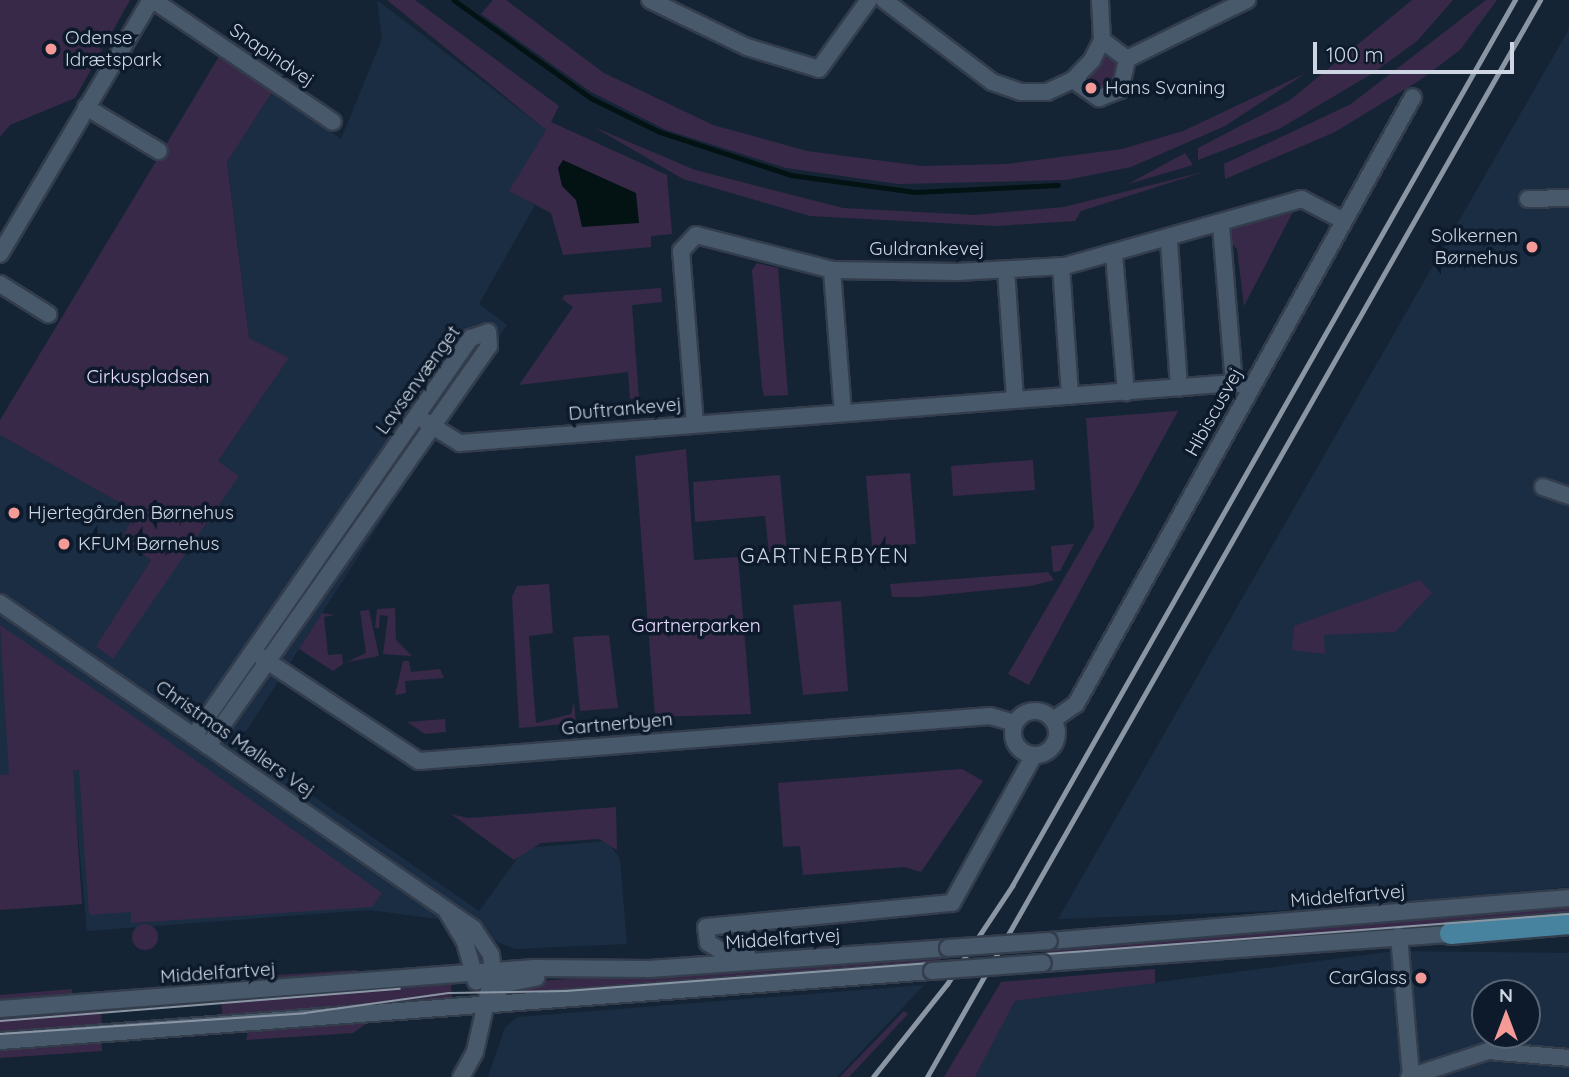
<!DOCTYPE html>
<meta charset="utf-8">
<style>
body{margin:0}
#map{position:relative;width:1569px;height:1077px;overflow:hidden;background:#152435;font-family:Quicksand,sans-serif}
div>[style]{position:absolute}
.built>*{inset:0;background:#1a2d43}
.green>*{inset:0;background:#382949}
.round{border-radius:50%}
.water>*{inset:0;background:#031213}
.stream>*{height:4.5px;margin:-2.25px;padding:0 2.25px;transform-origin:2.25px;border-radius:2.25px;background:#031213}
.roads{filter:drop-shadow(2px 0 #333d4c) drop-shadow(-2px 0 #333d4c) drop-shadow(0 2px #333d4c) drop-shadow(0 -2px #333d4c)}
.minor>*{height:16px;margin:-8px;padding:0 8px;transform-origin:8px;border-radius:8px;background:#48596c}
.minor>.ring{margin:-8px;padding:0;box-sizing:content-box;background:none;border:16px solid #48596c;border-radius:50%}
.major>*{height:21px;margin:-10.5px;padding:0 10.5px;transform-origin:10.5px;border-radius:10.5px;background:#47839e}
.tram>*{height:2px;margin:-1px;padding:0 1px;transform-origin:1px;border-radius:1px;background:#8b96a4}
.rail>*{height:4.5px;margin:-2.25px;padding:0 2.25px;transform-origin:2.25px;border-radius:2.25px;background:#8b96a4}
.bridges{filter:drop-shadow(2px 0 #333d4c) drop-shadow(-2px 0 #333d4c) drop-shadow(0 2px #333d4c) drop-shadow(0 -2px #333d4c)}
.minor-bridge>*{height:16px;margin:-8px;padding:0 8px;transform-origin:8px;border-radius:8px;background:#48596c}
.dots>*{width:19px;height:19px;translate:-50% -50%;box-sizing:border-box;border:4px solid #0c1a2b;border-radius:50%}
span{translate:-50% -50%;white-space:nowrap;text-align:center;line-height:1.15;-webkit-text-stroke:7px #0c1a2b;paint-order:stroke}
.poi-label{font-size:19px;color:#cdd6e2}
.left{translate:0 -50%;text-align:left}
.right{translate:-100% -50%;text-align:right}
.street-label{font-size:19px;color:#cdd6e2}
.park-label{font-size:19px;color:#e9d9ff}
.neighbourhood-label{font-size:21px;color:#cdd6e2;letter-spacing:2px}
.north{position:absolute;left:1471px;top:979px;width:70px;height:70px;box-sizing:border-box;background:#0c1a2b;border:2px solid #596574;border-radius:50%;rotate:0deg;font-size:19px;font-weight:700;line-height:28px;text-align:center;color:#cdd6e2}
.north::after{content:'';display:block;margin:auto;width:24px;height:32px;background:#f59b97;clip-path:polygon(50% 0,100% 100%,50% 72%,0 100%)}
.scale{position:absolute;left:1313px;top:42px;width:201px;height:32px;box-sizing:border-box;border:4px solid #cdd6e2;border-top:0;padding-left:9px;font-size:21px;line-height:24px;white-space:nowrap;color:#cdd6e2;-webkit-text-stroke:5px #0c1a2b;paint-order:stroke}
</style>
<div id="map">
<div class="built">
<div style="clip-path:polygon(377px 0,546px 130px,510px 191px,535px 205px,479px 304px,507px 325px,238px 744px,479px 911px,525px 848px,607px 841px,620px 859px,627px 944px,515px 949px,445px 920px,369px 910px,87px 931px,72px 770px,0 775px,0 435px,136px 512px,122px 540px,151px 560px,96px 646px,239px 476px,218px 461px,289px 358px,249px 338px,227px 162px,273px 91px,341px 139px,382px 39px)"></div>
<div style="clip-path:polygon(1569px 29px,1569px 887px,1325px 909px,1058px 919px)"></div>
<div style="clip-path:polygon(evenodd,1395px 951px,1569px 953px,1569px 1077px,975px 1077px,1015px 1001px,1395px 951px,1485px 993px,1527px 993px,1527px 1035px,1485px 1035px,1485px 993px)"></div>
<div style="clip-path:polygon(924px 985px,837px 1077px,488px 1077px,505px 1027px,518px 1017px)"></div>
</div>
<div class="green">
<div style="clip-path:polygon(0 0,130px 0,75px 98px,10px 125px,0 137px)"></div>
<div style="clip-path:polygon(387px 0,415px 0,559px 106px,551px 122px,667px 175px,672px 234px,651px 236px,651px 247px,563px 255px,551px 213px,509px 191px,546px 130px)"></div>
<div style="clip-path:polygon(493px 0,506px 0,604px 73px,713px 125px,807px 151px,922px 166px,1007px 164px,1122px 149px,1183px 131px,1306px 73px,1225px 126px,1131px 167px,1066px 180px,898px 184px,786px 168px,666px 130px,591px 92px,481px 14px)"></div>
<div style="clip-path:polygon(1412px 0,1453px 0,1417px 41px,1373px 73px,1279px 129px,1198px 160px,1198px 148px,1290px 100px)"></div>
<div style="clip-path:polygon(1486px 0,1497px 0,1460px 50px,1420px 80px,1335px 132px,1225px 179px,1224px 164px,1351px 104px)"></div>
<div style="clip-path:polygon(1106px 49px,1120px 64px,1113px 86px,1098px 91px,1080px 80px)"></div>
<div style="clip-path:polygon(220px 55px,273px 91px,227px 162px,249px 338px,289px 358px,218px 461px,239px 476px,113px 659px,96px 646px,151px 560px,121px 540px,136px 512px,0 435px,0 420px)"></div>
<div style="clip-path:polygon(594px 127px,695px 170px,843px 208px,974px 215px,1064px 207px,1207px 171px,1081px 211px,1075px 221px,996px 226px,810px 216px,683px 179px)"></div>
<div style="clip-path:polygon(1185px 153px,1193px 165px,1128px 184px)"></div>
<div style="clip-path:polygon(1286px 210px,1294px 210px,1244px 306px,1237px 249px,1227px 239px,1228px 229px)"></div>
<div style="clip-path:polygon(757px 263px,778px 268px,788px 395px,764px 396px,762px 387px,752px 270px)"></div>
<div style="clip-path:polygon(661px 288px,662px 302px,632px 305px,639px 399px,630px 399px,628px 372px,519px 385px,573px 307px,562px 299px,565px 295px)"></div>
<div style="clip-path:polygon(1178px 411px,1029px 685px,1008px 674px,1094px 527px,1086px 418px)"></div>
<div style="clip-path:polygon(686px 449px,694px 560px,738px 557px,751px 714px,655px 717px,635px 456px)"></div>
<div style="clip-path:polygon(1033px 460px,1035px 490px,953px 496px,951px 466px)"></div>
<div style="clip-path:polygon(910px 473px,916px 544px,872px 547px,866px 476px)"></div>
<div style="clip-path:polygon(780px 475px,787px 552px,769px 553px,765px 516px,695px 522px,693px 482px)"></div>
<div style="clip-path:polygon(1074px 544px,1060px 571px,1053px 572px,1051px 546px)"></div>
<div style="clip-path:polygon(1048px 572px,1054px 580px,1030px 586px,919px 597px,892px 597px,890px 584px)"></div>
<div style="clip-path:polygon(1420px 580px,1432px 593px,1395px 632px,1324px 635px,1325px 654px,1292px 650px,1294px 626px)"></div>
<div style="clip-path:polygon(549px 584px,553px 633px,529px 636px,536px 723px,571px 714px,574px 702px,576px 723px,519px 728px,512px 597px,517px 586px)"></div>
<div style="clip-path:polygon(841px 601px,848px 691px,803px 695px,793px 605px)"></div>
<div style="clip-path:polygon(395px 608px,396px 640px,412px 656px,383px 654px,388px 616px,380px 615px,379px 628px,375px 628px,377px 609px)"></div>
<div style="clip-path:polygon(369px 610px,379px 656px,347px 662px,366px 653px,360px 611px)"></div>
<div style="clip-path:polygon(322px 613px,334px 615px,324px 617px,328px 655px,342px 654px,343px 664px,333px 671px,299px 649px)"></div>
<div style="clip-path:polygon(0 625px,123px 709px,382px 893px,372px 907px,131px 923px,131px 912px,89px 915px,79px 770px,73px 770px,82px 904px,0 910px,0 775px,9px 774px)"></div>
<div style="clip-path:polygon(609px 635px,618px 708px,580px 711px,573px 637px)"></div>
<div style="clip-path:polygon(403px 661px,409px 661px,411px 672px,440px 669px,444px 678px,405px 681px,406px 693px,395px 695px)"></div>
<div style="clip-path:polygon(445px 719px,446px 732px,425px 734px,407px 722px)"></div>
<div style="clip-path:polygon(962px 769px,983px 781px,921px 872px,904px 867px,803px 875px,800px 846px,783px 847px,778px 783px)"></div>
<div style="clip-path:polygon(616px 807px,617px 850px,599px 839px,541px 843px,514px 860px,451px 814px,468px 818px)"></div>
<div style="clip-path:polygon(1569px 904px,1569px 919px,1044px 958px,1048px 944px)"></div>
<div class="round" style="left:132px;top:924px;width:26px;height:26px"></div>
<div style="clip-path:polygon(945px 953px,935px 967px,525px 995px,524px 982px)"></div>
<div style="clip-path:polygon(1155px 969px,1155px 983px,1015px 1001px,975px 1077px,944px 1077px,1001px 982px)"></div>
<div style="clip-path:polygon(356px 970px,374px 980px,245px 983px,244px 977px)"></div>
<div style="clip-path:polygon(451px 982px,452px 1000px,223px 1023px,221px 998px)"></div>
<div style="clip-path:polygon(72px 989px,72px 996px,0 1007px,0 995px)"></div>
<div style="clip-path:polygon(101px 1006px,102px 1031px,0 1038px,0 1013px)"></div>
<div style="clip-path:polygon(904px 1011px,908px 1014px,849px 1077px,840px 1077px)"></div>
<div style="clip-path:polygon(373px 1019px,353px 1033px,246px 1040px,249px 1028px)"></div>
<div style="clip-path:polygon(101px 1039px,102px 1051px,0 1058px,0 1045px)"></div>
</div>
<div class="water">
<div style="clip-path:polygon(563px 160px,636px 193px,639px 223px,582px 227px,576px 200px,562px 186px,558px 168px)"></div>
</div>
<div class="stream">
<div style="left:454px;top:0;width:168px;rotate:35.6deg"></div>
<div style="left:591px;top:98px;width:77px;rotate:26.2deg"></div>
<div style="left:660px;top:132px;width:138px;rotate:18.2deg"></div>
<div style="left:791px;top:175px;width:125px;rotate:7.8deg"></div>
<div style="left:915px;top:192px;width:143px;rotate:-2.8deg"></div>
</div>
<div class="roads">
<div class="minor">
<div style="left:153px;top:0;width:217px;rotate:34.1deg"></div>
<div style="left:650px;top:0;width:108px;rotate:25.9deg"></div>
<div style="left:747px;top:47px;width:75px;rotate:17deg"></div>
<div style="left:819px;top:69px;width:85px;rotate:-54.1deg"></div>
<div style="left:884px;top:0;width:136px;rotate:37.2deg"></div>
<div style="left:992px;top:82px;width:31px;rotate:19deg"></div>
<div style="left:1021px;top:92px;width:26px"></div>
<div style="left:1047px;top:92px;width:29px;rotate:-25deg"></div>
<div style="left:1073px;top:80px;width:28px;rotate:-46deg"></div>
<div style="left:1092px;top:60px;width:22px;rotate:-63deg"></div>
<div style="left:1102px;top:40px;width:40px;rotate:-92.9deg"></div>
<div style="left:1127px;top:59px;width:134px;rotate:-26.2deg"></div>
<div style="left:1073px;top:80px;width:32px;rotate:35deg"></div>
<div style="left:1099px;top:98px;width:22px;rotate:-21deg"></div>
<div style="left:1120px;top:90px;width:32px;rotate:-77deg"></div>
<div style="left:1127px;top:59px;width:31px;rotate:-143deg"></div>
<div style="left:86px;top:107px;width:85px;rotate:31.1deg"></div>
<div style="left:1528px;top:199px;width:41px;rotate:-1.4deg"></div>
<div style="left:1221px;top:226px;width:158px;rotate:85.3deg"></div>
<div style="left:1169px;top:241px;width:147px;rotate:86.1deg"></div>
<div style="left:0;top:254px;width:295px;rotate:-59.3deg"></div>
<div style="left:1114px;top:255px;width:138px;rotate:85deg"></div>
<div style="left:1061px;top:266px;width:130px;rotate:86deg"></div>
<div style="left:832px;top:270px;width:142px;rotate:85.6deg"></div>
<div style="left:1006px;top:270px;width:130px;rotate:86deg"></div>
<div style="left:0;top:284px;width:57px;rotate:32deg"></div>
<div style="left:426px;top:422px;width:40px;rotate:32deg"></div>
<div style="left:460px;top:443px;width:776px;rotate:-4.43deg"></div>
<div style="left:1234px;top:383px;width:18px;rotate:13deg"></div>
<div style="left:695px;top:424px;width:174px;rotate:-94.6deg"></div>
<div style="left:681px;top:251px;width:22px;rotate:-47deg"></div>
<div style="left:696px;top:235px;width:140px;rotate:14.4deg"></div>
<div style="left:832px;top:270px;width:125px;rotate:0.9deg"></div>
<div style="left:957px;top:272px;width:108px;rotate:-3.2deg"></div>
<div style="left:1065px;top:266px;width:246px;rotate:-15.8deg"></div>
<div style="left:1302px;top:199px;width:47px;rotate:27.6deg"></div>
<div style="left:1543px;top:487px;width:28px;rotate:19deg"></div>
<div style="left:0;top:603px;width:574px;rotate:34.49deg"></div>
<div style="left:473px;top:928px;width:32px;rotate:56deg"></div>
<div style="left:491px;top:955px;width:17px;rotate:83deg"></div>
<div style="left:493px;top:972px;width:82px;rotate:102.7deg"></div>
<div style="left:475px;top:1052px;width:29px;rotate:119deg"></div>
<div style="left:261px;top:657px;width:189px;rotate:33.4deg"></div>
<div style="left:419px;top:761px;width:573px;rotate:-4.51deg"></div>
<div style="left:990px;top:716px;width:25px;rotate:16deg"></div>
<div class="ring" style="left:1013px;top:711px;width:28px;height:28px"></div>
<div style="left:1053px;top:720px;width:28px;rotate:-35deg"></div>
<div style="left:1076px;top:704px;width:694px;rotate:-60.96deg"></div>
<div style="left:194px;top:736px;width:485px;rotate:-55.2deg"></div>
<div style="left:471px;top:338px;width:18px;rotate:-19deg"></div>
<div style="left:488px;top:332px;width:14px;rotate:86deg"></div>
<div style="left:489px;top:346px;width:489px;rotate:125.1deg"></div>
<div style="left:447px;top:912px;width:35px;rotate:59deg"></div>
<div style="left:465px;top:942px;width:41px;rotate:74.2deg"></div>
<div style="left:1399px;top:936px;width:141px;rotate:85.1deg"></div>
<div style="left:1049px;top:941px;width:522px;rotate:-4.73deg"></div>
<div style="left:708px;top:943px;width:16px;rotate:-97deg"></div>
<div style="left:706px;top:927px;width:247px;rotate:-5.6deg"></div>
<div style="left:952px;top:903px;width:169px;rotate:-61deg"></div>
<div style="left:708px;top:943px;width:22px;rotate:30deg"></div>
<div style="left:727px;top:954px;width:20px;rotate:-3deg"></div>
<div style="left:1043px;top:963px;width:417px;rotate:-4.1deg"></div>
<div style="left:488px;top:1003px;width:25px;rotate:-50deg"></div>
<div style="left:504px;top:984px;width:33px;rotate:-11deg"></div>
<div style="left:0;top:1009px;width:536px;rotate:-4.39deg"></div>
<div style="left:534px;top:968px;width:116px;rotate:0.5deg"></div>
<div style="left:650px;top:969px;width:299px;rotate:-4deg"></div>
<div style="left:0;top:1041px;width:935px;rotate:-4.3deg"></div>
<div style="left:1409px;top:1077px;width:83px;rotate:-18.2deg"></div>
<div style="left:1488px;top:1051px;width:81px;rotate:4.9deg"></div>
</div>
<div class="major">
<div style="left:1450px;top:933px;width:119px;rotate:-4.8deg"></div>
</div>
</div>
<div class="tram">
<div style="left:0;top:1021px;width:401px;rotate:-4.6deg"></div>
<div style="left:0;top:1034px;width:306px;rotate:-3.9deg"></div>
<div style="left:305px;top:1013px;width:145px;rotate:-7.9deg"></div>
<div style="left:449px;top:993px;width:117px;rotate:-1deg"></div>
<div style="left:566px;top:991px;width:1006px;rotate:-4.39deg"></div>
</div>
<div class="rail">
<div style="left:873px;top:1077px;width:119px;rotate:-51.5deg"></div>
<div style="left:947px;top:984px;width:118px;rotate:-56.4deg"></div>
<div style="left:1012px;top:886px;width:1019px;rotate:-60.42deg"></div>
<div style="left:927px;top:1077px;width:1239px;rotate:-60.35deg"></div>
</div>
<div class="bridges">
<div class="minor-bridge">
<div style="left:948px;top:948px;width:101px;rotate:-4deg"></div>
<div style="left:932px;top:971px;width:111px;rotate:-4.1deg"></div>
</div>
</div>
<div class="dots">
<div style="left:51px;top:49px;background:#f59b97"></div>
<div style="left:1091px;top:88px;background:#f59b97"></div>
<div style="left:1532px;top:247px;background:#f59b97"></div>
<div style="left:14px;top:513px;background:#f59b97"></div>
<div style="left:64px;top:544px;background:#f59b97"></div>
<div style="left:1421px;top:978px;background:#f59b97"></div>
</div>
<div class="poi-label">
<span class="left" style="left:65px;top:49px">Odense<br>Idrætspark</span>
<span class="left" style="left:1105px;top:88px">Hans Svaning</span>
<span class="right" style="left:1518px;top:247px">Solkernen<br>Børnehus</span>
<span class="left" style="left:28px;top:513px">Hjertegården Børnehus</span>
<span class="left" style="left:78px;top:544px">KFUM Børnehus</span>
<span class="right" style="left:1407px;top:978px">CarGlass</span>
</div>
<div class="street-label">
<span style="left:272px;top:55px;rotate:34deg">Snapindvej</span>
<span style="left:927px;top:249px">Guldrankevej</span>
<span style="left:418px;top:380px;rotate:-54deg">Lavsenvænget</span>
<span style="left:625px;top:409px;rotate:-5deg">Duftrankevej</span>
<span style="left:1214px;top:412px;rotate:-61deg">Hibiscusvej</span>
<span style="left:617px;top:724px;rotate:-5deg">Gartnerbyen</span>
<span style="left:235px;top:739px;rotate:35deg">Christmas Møllers Vej</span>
<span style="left:1348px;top:896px;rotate:-5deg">Middelfartvej</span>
<span style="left:783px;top:939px;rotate:-4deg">Middelfartvej</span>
<span style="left:218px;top:973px;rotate:-4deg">Middelfartvej</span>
</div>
<div class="park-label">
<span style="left:148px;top:377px">Cirkuspladsen</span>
<span style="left:696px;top:626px">Gartnerparken</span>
</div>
<div class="neighbourhood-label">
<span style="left:825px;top:555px">GARTNERBYEN</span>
</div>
<div class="north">N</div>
<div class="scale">100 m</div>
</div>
